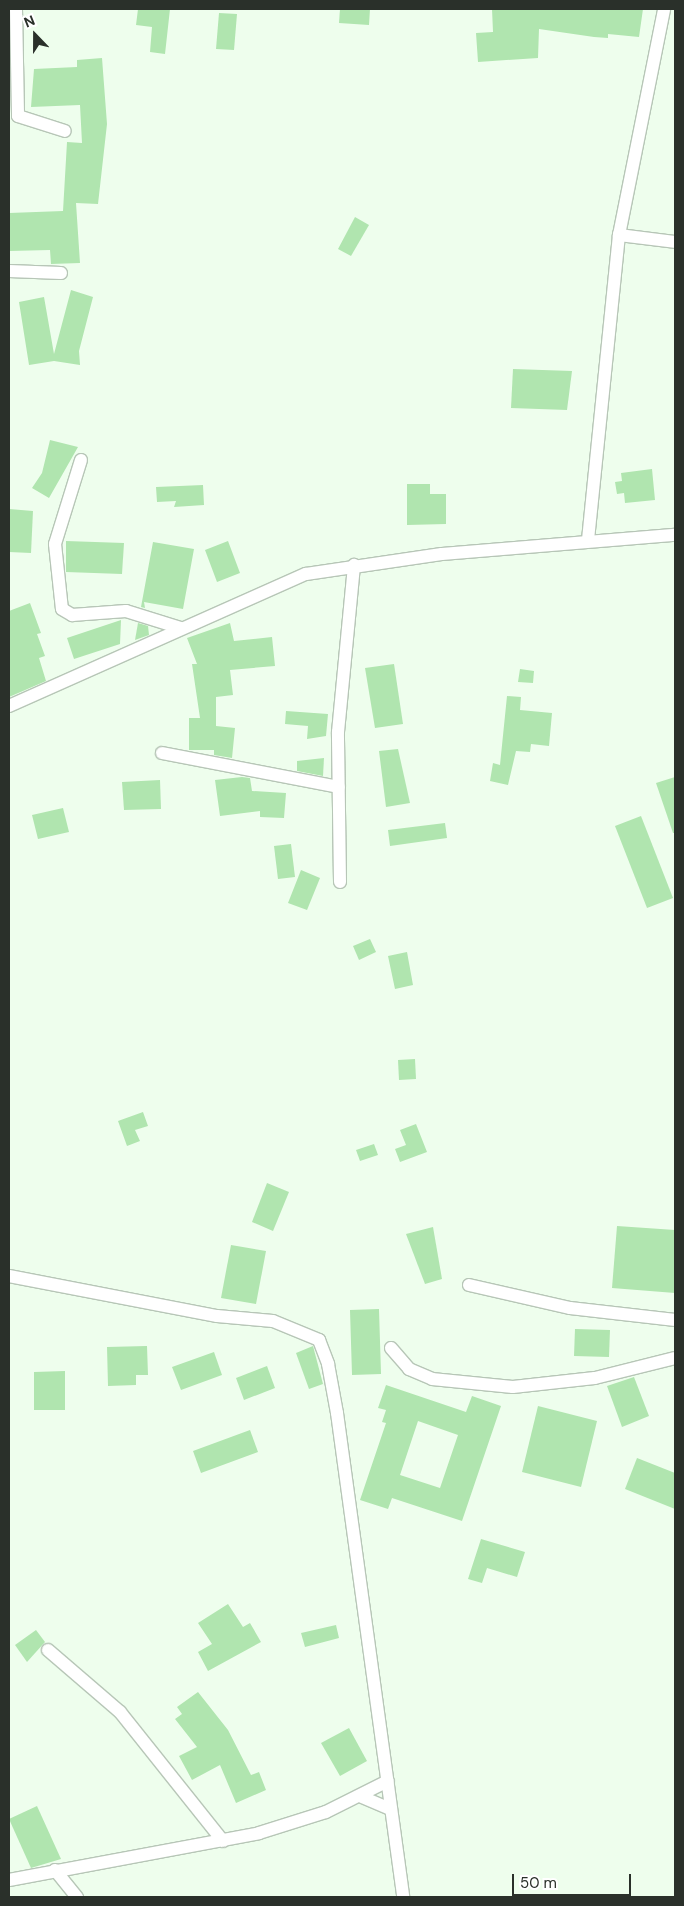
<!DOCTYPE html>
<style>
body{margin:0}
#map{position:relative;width:684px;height:1906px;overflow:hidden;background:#eefeed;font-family:"DM Sans",sans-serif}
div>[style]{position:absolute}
.building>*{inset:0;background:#b0e5af}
.roads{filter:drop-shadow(1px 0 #b7c6b7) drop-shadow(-1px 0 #b7c6b7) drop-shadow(0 1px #b7c6b7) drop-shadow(0 -1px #b7c6b7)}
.street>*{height:12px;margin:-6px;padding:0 6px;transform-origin:6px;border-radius:6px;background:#fff}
span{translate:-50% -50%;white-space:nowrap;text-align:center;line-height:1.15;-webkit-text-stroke:4.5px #fff;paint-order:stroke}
.frame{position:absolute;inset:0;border:10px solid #2a302a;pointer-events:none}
.north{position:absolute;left:10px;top:10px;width:50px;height:50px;-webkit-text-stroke:4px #fff;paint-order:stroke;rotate:338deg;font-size:14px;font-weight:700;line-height:20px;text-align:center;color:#2a302a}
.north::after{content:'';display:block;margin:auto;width:18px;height:22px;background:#2a302a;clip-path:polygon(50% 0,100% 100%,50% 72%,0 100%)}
.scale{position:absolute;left:512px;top:1874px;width:119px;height:22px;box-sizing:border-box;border:2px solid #2a302a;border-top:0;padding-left:6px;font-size:15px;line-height:18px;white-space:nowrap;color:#2a302a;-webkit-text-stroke:4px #fff;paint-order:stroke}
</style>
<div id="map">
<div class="building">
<div style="clip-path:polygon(138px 9px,170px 9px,165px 54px,150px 52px,152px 27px,136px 25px)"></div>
<div style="clip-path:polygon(340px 9px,370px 9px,369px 25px,339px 23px)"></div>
<div style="clip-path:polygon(492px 9px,643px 9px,639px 37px,608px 34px,608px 38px,594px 37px,539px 29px,538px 58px,478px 62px,476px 33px,493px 32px)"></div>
<div style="clip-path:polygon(219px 13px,237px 14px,234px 50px,216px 49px)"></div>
<div style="clip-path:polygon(102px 58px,107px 124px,98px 204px,76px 203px,80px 263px,51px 264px,50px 250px,9px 251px,9px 213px,63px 211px,67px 142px,82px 143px,80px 105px,31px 107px,34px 69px,77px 67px,77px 60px)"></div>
<div style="clip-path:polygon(355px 217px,369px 225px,351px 256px,338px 249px)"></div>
<div style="clip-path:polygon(71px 290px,93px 297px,79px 351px,80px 365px,54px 361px,29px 365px,19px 302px,44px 297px,54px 354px)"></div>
<div style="clip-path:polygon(513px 369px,572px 371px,567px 410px,511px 408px)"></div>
<div style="clip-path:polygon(50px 440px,78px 447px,49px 498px,32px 488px,42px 473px)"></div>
<div style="clip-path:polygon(652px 469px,655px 500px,625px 503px,624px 493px,617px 494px,615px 482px,622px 481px,621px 473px)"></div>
<div style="clip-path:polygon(407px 484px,430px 484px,430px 494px,446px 494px,446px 524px,407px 525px)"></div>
<div style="clip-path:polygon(203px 485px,204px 505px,174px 507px,176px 501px,157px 502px,156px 487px)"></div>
<div style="clip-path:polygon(9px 509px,33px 511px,31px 553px,9px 552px)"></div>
<div style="clip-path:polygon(66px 541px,124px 543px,122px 574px,66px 572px)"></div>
<div style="clip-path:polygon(228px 541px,240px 573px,217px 582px,205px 550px)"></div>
<div style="clip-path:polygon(153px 542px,194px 549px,183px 609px,144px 602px,145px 608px,141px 607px)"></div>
<div style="clip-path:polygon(30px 603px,41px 633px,37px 634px,45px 656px,39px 658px,46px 681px,9px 697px,9px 611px)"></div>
<div style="clip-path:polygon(121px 620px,120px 644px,74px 659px,67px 638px)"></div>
<div style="clip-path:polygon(138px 623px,148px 626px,149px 635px,135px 640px)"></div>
<div style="clip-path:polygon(230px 623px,234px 641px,272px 637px,275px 666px,230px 670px,233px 695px,216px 697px,216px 726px,235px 728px,232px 758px,214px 755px,214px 750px,189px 750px,189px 718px,200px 718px,192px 664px,197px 664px,187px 638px)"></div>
<div style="clip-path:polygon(394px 664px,403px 724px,375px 728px,365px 668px)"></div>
<div style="clip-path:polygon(520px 669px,534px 671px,533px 683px,518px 682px)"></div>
<div style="clip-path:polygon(507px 696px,521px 697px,520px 710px,552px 713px,549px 746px,531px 744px,530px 752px,516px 751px,508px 785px,490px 781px,493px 763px,500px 765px)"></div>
<div style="clip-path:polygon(286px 711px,328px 714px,326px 736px,307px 739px,308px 726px,285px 724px)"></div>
<div style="clip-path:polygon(398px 749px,410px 803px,386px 807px,379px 751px)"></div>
<div style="clip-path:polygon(324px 758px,323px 776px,297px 771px,297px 761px)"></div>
<div style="clip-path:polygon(242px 777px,250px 778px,252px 791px,286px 793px,284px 818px,260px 817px,260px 811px,220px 816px,215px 780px)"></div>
<div style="clip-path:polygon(675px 777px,675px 833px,673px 833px,656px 783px)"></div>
<div style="clip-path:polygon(160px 780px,161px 809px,124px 810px,122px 782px)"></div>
<div style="clip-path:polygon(63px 808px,69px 832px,38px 839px,32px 815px)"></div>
<div style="clip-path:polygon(641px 816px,673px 898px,647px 908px,615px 826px)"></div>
<div style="clip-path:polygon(445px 823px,447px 838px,390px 846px,388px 830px)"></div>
<div style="clip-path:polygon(291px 844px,295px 877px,278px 879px,274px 846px)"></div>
<div style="clip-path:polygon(301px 870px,320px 878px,307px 910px,288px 903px)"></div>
<div style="clip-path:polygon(370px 939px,376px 952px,359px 960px,353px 946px)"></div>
<div style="clip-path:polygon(407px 952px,413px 985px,395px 989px,388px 956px)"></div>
<div style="clip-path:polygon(415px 1059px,416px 1079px,399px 1080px,398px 1060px)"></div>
<div style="clip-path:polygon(143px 1112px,148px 1126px,135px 1130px,140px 1141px,127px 1146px,118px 1121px)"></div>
<div style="clip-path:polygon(416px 1124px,427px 1152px,400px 1162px,395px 1149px,406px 1145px,400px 1130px)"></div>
<div style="clip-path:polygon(374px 1144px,378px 1155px,360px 1161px,356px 1150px)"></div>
<div style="clip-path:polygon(267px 1183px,289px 1192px,273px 1231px,252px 1222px)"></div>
<div style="clip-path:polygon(617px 1226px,675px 1230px,675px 1293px,612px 1288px)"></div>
<div style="clip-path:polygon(433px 1227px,442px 1279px,425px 1284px,406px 1234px)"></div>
<div style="clip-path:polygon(231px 1245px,266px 1251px,256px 1304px,221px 1298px)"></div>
<div style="clip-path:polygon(379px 1309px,381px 1374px,352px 1375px,350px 1310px)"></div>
<div style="clip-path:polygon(575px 1329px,610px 1330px,609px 1357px,574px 1356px)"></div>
<div style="clip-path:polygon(147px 1346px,148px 1375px,136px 1375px,136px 1385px,108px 1386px,107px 1347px)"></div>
<div style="clip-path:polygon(313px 1346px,323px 1384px,309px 1389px,296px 1353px)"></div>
<div style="clip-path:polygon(214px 1352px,222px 1375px,181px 1390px,172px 1367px)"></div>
<div style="clip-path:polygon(267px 1366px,275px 1388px,244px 1400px,236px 1378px)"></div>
<div style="clip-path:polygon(65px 1371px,65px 1410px,34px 1410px,34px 1372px)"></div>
<div style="clip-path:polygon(634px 1377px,649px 1416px,622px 1427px,607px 1386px)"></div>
<div style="clip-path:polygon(evenodd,386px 1385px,466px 1412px,472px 1396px,501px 1406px,462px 1521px,392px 1498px,388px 1509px,360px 1500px,386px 1423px,382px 1422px,386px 1410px,378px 1408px,386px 1385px,418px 1421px,458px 1435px,440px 1488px,400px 1475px,418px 1421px)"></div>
<div style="clip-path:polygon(538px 1406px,597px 1421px,581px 1487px,522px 1472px)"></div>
<div style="clip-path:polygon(250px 1430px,258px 1452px,201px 1473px,193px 1451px)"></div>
<div style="clip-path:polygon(637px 1458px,675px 1473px,675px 1509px,625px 1489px)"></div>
<div style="clip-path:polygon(481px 1539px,525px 1552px,517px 1577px,487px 1568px,482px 1583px,468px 1579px)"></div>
<div style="clip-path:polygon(228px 1604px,243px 1627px,250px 1623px,261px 1642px,208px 1671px,198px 1652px,212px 1644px,198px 1623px)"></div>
<div style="clip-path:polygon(336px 1625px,339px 1638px,305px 1647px,301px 1633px)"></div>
<div style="clip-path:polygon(36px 1630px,45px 1642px,27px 1662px,15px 1645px)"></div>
<div style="clip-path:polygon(198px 1692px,228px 1730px,251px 1775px,259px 1772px,266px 1790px,236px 1803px,220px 1765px,192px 1780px,179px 1756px,197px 1747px,175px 1719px,182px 1714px,177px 1707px)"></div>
<div style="clip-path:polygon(349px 1728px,367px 1761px,340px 1776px,321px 1743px)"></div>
<div style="clip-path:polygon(37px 1806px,61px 1859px,31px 1868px,9px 1819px)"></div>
</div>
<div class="roads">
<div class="street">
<div style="left:16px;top:9px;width:107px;rotate:88.9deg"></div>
<div style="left:18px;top:116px;width:49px;rotate:17.7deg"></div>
<div style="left:619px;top:235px;width:56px;rotate:7.1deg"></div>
<div style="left:9px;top:271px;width:52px;rotate:2.2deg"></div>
<div style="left:81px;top:460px;width:88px;rotate:107.2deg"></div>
<div style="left:55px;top:544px;width:65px;rotate:83.9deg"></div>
<div style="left:62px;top:609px;width:12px;rotate:31deg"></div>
<div style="left:72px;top:615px;width:54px;rotate:-4.2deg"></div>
<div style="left:126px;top:611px;width:58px;rotate:17.2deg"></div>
<div style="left:588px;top:540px;width:307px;rotate:-84.2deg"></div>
<div style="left:619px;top:235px;width:230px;rotate:-78.7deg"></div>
<div style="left:9px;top:706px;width:325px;rotate:-24deg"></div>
<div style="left:306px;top:574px;width:137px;rotate:-8.4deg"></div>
<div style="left:442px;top:554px;width:234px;rotate:-4.7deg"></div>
<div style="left:162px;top:753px;width:180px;rotate:10.9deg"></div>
<div style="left:340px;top:882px;width:150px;rotate:-90.8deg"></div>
<div style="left:338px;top:732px;width:168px;rotate:-84.5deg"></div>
<div style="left:9px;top:1276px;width:212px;rotate:10.9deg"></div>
<div style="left:217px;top:1316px;width:56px;rotate:5.1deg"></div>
<div style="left:273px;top:1321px;width:50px;rotate:22.4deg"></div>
<div style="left:319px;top:1340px;width:26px;rotate:69deg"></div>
<div style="left:328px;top:1364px;width:50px;rotate:79.6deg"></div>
<div style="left:337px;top:1413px;width:488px;rotate:82.2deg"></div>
<div style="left:469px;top:1285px;width:104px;rotate:12.8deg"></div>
<div style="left:570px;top:1308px;width:106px;rotate:6.5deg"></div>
<div style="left:391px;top:1348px;width:28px;rotate:49deg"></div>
<div style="left:409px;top:1369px;width:25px;rotate:23deg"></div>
<div style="left:432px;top:1379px;width:81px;rotate:5.6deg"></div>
<div style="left:513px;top:1387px;width:82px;rotate:-6.3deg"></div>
<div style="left:595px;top:1378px;width:82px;rotate:-14deg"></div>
<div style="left:48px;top:1650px;width:95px;rotate:40.7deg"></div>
<div style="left:120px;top:1712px;width:165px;rotate:51.4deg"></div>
<div style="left:362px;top:1797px;width:30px;rotate:23deg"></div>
<div style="left:55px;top:1870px;width:35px;rotate:51deg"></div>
<div style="left:9px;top:1880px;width:254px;rotate:-10.6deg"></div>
<div style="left:259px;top:1833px;width:70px;rotate:-17.4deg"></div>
<div style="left:326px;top:1812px;width:69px;rotate:-26.6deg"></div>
</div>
</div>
<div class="frame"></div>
<div class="north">N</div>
<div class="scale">50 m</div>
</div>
